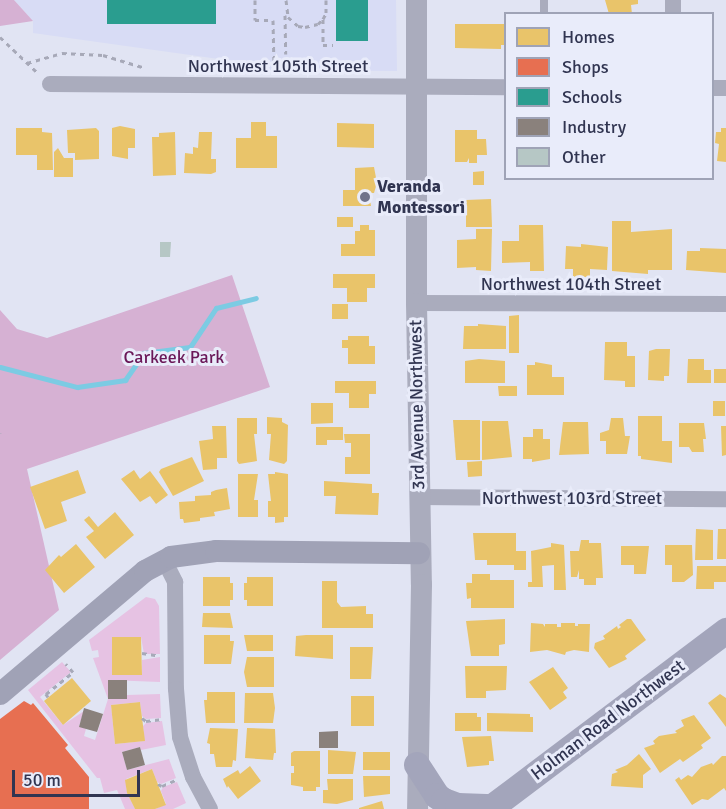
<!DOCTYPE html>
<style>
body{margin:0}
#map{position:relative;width:726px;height:809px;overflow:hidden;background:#e1e4f3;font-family:Signika,sans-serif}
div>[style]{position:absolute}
.built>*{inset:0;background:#d8dcf5}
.green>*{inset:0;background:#e6c2e3}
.forest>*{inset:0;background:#d6b1d3}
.homes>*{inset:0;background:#e9c46a}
.shops>*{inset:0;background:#e76f51}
.schools>*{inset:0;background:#2a9d8f}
.industry>*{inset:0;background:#8a817c}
.stream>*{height:5px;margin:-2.5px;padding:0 2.5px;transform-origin:2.5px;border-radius:2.5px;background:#7ccbe3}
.building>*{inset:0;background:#b6c7c5}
.path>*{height:3px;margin-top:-1.5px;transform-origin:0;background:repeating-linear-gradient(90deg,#a7a9b8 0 4.5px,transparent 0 9px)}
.service>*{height:8px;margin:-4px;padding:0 4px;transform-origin:4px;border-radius:4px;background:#aaacbd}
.minor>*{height:16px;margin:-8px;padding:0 8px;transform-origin:8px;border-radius:8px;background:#aaacbd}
.tertiary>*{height:21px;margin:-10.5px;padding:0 10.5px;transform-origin:10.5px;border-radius:10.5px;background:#aaacbd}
.secondary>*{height:22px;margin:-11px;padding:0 11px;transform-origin:11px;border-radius:11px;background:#a0a2b6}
.primary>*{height:26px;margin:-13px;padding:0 13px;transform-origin:13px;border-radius:13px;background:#a3a5bb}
.dots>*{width:16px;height:16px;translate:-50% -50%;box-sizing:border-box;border:3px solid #e9ecfa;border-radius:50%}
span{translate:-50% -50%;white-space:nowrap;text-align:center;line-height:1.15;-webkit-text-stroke:6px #e9ecfa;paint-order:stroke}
.street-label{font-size:18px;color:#313551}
.poi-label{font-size:18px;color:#313551;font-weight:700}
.left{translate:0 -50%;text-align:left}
.park-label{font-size:18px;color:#6a1758}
.legend{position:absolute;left:504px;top:12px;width:210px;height:168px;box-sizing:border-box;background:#e9ecfa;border:2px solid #9fa3b6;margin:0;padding:8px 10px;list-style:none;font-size:18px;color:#313551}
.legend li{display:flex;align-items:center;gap:12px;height:30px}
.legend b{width:30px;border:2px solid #9fa3b6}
.scale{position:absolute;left:12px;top:770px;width:128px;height:27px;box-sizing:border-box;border:3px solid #313551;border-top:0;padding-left:8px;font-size:18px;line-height:21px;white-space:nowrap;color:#313551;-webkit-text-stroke:4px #e9ecfa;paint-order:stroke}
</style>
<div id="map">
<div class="built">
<div style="clip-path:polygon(14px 0,396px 0,397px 71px,256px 70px,233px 61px,33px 33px,33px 21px)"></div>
</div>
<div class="green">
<div style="clip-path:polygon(146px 597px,155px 599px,159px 606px,160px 654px,144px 654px,141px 637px,112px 637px,112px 674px,142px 674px,142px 660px,160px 657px,160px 682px,108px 680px,108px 699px,127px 699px,127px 695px,160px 694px,161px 718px,146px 719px,142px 716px,140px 702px,111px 705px,115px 744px,144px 741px,143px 726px,146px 723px,162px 721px,166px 745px,141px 750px,140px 747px,122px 752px,127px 770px,169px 759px,176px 778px,161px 784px,157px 782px,152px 769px,126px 779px,127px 793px,135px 809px,125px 809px,117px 790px,104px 793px,100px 778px,97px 778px,28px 690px,62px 662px,71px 672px,40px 697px,63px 725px,84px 711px,79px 726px,86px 729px,84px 736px,95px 740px,108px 699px,93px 658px,99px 657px,98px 650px,92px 651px,89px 640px)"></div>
<div style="clip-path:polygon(177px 782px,186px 803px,173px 809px,155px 809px,166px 804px,161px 791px,163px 787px)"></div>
</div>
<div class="forest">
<div style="clip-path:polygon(0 0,14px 0,33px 21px,0 26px,0 42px)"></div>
<div style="clip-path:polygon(232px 275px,270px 387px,27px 469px,59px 610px,0 660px,0 310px,17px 329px,47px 338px)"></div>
</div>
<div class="homes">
<div style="clip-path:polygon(605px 0,638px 0,638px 4px,631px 5px,632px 14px,609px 14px)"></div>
<div style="clip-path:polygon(455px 24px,506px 24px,506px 45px,501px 45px,501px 49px,455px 48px)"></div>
<div style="clip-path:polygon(251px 122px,266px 122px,266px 136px,277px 136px,277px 168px,236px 168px,236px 138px,251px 138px)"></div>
<div style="clip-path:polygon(337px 123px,374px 124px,374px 148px,337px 147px)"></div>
<div style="clip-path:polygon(120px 126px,135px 129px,135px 148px,128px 148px,128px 159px,112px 156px,112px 128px)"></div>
<div style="clip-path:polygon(16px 128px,42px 128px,42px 132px,52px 133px,53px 170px,37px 170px,37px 155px,16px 155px)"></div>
<div style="clip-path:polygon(96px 128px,99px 131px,99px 159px,75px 160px,75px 153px,68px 153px,67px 130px)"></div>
<div style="clip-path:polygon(721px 128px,726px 128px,726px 162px,717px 161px,719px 144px,715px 143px,716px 132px,721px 132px)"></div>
<div style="clip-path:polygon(455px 130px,477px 130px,477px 139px,486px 139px,487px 155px,477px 155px,477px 163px,469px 163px,469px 158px,467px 162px,455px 162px)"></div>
<div style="clip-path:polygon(175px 132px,176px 175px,153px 176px,152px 137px,159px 137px,159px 133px)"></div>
<div style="clip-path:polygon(199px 132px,212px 132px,211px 159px,216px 159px,216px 172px,211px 174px,184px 173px,185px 153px,193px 154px,193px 147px,198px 148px)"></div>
<div style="clip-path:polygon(58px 148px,64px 158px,73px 158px,73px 177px,54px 177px,54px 152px)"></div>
<div style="clip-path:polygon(374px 167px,377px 183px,374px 193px,369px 193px,371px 206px,343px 206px,343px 190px,355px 190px,355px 168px)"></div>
<div style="clip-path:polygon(484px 171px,484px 185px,473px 185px,473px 172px)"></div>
<div style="clip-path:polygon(491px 199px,492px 227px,466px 227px,466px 200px)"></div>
<div style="clip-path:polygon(337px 217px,353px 217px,353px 227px,337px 227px)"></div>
<div style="clip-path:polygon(612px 221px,631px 221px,631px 232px,672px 229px,672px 270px,648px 270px,648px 274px,612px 271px)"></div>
<div style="clip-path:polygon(360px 225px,369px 225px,369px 230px,375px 230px,375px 256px,341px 256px,341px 244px,355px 244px,355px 231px,360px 231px)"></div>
<div style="clip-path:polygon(519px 225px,543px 225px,544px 271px,530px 271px,530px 262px,502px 263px,502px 241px,519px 241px)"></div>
<div style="clip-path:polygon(476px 229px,492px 229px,491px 271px,476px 270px,476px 267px,457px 268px,457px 240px,476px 239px)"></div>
<div style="clip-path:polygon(581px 244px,608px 247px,607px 270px,590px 269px,590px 277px,573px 277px,573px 269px,565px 269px,566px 246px,581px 247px)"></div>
<div style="clip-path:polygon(700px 248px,726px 249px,726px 273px,686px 270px,687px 251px,700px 251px)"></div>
<div style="clip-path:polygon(333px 274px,375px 274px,375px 288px,367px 288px,367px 302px,347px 302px,347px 288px,333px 288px)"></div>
<div style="clip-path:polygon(332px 304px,348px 304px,348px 319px,332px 319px)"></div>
<div style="clip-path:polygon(519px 315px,519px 353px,509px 353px,509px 316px)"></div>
<div style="clip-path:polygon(478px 324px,506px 326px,506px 349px,463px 349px,464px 326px,478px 326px)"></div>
<div style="clip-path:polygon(348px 336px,369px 336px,369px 346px,375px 346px,375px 364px,348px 364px,348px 348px,342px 348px,342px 340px,348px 340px)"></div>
<div style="clip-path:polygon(605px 342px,627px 342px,627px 356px,635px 356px,635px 387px,625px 387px,625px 381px,604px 380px)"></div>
<div style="clip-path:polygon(656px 349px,670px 349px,669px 376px,664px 376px,664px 381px,648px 380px,649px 351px)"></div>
<div style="clip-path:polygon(479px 359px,505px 361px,505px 383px,465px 383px,465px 361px)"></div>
<div style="clip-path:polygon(688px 359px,704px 359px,704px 370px,711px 370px,711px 383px,687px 383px)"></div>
<div style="clip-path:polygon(535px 362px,552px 365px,552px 377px,564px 377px,564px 395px,527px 395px,527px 365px,535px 365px)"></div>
<div style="clip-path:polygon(714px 369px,726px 369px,726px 383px,714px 383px)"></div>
<div style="clip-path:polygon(335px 381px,376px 381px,376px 394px,369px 394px,369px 408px,349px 408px,349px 393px,335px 393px)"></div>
<div style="clip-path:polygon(498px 386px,517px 386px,517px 396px,499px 396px)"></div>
<div style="clip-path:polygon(713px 401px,725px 401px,725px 416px,713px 416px)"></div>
<div style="clip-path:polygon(311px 403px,333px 403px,333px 423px,311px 424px)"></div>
<div style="clip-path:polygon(638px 416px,662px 416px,662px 441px,672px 441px,672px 463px,641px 459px,641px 456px,638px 456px)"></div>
<div style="clip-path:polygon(267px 417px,282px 418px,282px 422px,288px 425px,287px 461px,284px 464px,269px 460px,271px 434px,267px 434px)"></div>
<div style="clip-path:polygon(237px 418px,257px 418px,257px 434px,254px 434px,257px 461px,239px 464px,237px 461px)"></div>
<div style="clip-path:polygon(611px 418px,623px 418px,625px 436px,630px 436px,627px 454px,606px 454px,606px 441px,600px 441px,600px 433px,609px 430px)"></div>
<div style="clip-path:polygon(453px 420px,480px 420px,480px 460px,456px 460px)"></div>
<div style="clip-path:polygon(482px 421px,508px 421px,512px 457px,482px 460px)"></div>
<div style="clip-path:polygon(563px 422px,588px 422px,589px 454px,559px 455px)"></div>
<div style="clip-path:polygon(679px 423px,704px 423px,706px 439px,703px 439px,704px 452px,692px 452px,689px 447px,679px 447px)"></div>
<div style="clip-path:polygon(212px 426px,226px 426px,227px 458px,217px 458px,217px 469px,203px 470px,199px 441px,213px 439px)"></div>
<div style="clip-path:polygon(721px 426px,726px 426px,726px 455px,722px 456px)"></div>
<div style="clip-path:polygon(316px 427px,343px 427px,343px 440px,327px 440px,327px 445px,316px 445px)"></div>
<div style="clip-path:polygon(533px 429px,543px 429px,543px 439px,550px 439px,550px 459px,532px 462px,532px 459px,523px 459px,523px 437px,533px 437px)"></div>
<div style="clip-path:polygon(344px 434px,370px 434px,370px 474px,345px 474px,345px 457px,351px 457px,351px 443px,345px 443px)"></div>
<div style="clip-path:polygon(192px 457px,204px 481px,173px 496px,159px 472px,161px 469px)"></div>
<div style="clip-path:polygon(482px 461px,482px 476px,468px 477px,467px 462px)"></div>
<div style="clip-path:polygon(78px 470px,86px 493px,61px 502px,67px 521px,45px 529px,30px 487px)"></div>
<div style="clip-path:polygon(134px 470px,140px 479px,150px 471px,168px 495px,156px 504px,150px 496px,140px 502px,121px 479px)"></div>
<div style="clip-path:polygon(275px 472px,288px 474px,288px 517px,284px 517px,284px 522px,275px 523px,275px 517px,268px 517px,268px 501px,271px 501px,268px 474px,275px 474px)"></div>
<div style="clip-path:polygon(238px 474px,258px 474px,254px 500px,258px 500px,258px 517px,238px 517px)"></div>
<div style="clip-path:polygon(324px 481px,372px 484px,372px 493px,379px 493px,378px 515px,335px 514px,336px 496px,324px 496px)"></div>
<div style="clip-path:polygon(227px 488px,230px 509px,214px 512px,215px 516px,200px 518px,200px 521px,184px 523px,183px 519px,180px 519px,179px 502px,195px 501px,195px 496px,211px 495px,211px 492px,216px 490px)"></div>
<div style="clip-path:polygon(115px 512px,134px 535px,105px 559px,86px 537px,94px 531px,84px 520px,89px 516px,98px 527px)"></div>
<div style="clip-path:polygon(696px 529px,713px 530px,713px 560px,695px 560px)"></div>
<div style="clip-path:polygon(718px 529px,726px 529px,726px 559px,717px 559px)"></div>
<div style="clip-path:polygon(473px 533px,516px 533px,516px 551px,526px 551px,526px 570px,514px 570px,514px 565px,487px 565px,487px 560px,475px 560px)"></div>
<div style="clip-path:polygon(581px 540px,589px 540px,589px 543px,601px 543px,603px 578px,596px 578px,596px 585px,584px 585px,584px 579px,579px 579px,579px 570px,577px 577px,571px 577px,570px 551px,579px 551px)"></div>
<div style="clip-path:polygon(551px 543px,564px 545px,566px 590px,554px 590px,554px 565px,542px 566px,543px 587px,528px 587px,528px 582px,532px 582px,531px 551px,551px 547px)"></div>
<div style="clip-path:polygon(76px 544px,95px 567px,64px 593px,45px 570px,59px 555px,61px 557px)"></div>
<div style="clip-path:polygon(665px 545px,692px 545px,693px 575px,684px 582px,672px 582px,672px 565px,665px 565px)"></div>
<div style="clip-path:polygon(621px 546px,649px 546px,646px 574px,634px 574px,634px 565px,621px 565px)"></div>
<div style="clip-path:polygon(697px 566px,726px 566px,726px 582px,714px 582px,714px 589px,696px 589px)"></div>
<div style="clip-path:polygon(472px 574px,490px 574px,490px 580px,514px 580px,514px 608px,471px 608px,471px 598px,467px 599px,466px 583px,472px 583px)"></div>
<div style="clip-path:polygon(203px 577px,230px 577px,230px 583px,233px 583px,233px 600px,230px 600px,230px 606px,203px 606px)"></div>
<div style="clip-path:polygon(247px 577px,273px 577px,273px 606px,247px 606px,247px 600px,244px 600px,244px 583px,247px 583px)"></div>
<div style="clip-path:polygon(322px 581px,337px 581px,337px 602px,341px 607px,366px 606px,366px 614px,373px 614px,373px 628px,322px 628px)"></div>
<div style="clip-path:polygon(203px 613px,230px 613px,233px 628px,202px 627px)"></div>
<div style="clip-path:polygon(505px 619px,505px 644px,499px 645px,499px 656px,471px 656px,466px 621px)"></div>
<div style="clip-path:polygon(627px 619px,631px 619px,646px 640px,625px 656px,627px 659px,609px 668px,594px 648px,595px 643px,605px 639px,603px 636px,617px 626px,618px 629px,621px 627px,619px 625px)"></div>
<div style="clip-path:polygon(531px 623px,543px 624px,545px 627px,545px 624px,557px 624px,557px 627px,561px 627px,561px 623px,575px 623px,575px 626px,578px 626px,578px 624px,590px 624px,589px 652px,574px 650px,566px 652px,565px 655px,547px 650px,530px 652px)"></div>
<div style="clip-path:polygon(204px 635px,230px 635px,230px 641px,234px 641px,231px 664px,204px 664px)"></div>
<div style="clip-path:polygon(244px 635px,273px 635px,273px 651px,247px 651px)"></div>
<div style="clip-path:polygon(306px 635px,333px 635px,333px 659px,295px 656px,296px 636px)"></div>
<div style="clip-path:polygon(112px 637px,141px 637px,142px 675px,112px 675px)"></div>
<div style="clip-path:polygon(350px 647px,373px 647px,371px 679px,350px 679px)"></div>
<div style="clip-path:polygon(247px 657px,274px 657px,274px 687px,247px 687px,244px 672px)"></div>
<div style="clip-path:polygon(465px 666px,507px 666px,506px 690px,486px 691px,486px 698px,466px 698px)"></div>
<div style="clip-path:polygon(553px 667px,568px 688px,563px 692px,567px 698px,550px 710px,529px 682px)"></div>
<div style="clip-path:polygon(72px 678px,91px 701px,63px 725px,44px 701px)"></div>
<div style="clip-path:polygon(207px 692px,235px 692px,235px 723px,206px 723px,204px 700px,207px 700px)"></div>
<div style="clip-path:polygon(245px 693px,273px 693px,275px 708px,273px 723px,244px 723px)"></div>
<div style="clip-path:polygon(720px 694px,726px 698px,726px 727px,708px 703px)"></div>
<div style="clip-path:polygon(351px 696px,374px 696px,374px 726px,351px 726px)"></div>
<div style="clip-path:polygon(140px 702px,145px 741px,115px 744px,111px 705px)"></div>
<div style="clip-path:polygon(455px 713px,477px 713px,477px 717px,481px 717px,481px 731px,455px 731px)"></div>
<div style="clip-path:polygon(487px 713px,530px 714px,530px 717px,533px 717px,533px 732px,487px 731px)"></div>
<div style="clip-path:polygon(694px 715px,711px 738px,701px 745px,703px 748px,683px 762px,680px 759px,660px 773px,644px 748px,655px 744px,653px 741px,659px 736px,677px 733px,675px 731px,684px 726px,681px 720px)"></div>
<div style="clip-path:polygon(210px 728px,238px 729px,236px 761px,233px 760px,232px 767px,216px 767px,214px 754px,210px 754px,210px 744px,207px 743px)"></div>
<div style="clip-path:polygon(247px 728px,275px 729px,276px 753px,274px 753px,273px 760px,245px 758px)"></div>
<div style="clip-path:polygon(491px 736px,494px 761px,489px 761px,489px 765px,467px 767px,462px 737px)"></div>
<div style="clip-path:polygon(328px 750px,356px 752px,353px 774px,328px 774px)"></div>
<div style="clip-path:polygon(294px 751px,320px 751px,320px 787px,316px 787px,316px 791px,303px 791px,303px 787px,291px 785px,291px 773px,294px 773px,294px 766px,291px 766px,291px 753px)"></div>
<div style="clip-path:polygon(363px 752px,390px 752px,390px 770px,363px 770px)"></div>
<div style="clip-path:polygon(639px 754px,651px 769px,643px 775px,643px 788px,611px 786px,612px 774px,618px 772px,615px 770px,627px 765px)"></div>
<div style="clip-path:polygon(722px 756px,726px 756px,726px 791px,724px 788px,708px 800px,702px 799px,692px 805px,675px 780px,679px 777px,681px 780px,688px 775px,692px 777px,701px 767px,712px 763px,713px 765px)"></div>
<div style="clip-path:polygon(250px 766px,261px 781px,238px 799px,228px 786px,227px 788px,223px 779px,238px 770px,240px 774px)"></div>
<div style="clip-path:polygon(152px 769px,166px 805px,155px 809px,135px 809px,127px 793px,125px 780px)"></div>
<div style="clip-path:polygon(363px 776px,390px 776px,390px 794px,364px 797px)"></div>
<div style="clip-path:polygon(327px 779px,353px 779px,353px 800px,337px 804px,323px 803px,323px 790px,328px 790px)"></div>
<div style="clip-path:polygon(382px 801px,384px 809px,359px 809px,359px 808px)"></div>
</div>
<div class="shops">
<div style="clip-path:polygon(24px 701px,31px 705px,33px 703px,68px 745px,65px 748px,89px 777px,89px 809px,0 809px,0 719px)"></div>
</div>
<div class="schools">
<div style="clip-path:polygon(107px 0,216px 0,216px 24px,107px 24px)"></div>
<div style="clip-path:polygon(336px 0,368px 0,368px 41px,336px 41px)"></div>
</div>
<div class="industry">
<div style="clip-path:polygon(108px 680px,127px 680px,127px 699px,108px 699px)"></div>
<div style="clip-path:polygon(84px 708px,103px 714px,97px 732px,79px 727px)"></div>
<div style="clip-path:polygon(338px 731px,338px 748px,319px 748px,319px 732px)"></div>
<div style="clip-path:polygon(140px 747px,145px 765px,127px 770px,122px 752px)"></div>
</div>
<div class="stream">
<div style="left:0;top:367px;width:80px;rotate:14.6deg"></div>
<div style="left:77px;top:387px;width:49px;rotate:-8.3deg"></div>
<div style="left:125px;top:380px;width:33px;rotate:-55deg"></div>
<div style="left:144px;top:353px;width:46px;rotate:-7.4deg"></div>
<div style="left:190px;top:347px;width:47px;rotate:-56.3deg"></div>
<div style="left:216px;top:308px;width:41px;rotate:-14deg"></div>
</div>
<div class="building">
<div style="clip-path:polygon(160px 242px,171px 242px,170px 257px,160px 257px)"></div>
</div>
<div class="path">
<div style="left:255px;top:0;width:20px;rotate:90deg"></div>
<div style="left:255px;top:20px;width:18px"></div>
<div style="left:273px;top:20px;width:49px;rotate:88.8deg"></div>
<div style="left:286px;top:0;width:17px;rotate:83deg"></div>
<div style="left:288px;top:17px;width:13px;rotate:42deg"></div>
<div style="left:298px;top:26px;width:7px;rotate:8deg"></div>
<div style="left:305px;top:27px;width:13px;rotate:-13deg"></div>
<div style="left:318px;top:24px;width:7px;rotate:-45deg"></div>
<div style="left:323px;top:19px;width:7px;rotate:-63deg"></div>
<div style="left:326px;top:13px;width:13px;rotate:-90deg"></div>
<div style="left:285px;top:15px;width:39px;rotate:89deg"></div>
<div style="left:323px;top:19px;width:26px;rotate:90deg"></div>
<div style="left:323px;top:45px;width:10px"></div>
<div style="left:0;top:37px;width:52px;rotate:43.5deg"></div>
<div style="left:27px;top:63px;width:36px;rotate:-16deg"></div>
<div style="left:62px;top:53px;width:41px;rotate:2.8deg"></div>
<div style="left:103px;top:55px;width:41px;rotate:17.1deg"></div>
<div style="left:0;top:432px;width:1px;rotate:90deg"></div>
<div style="left:142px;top:653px;width:18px;rotate:9deg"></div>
<div style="left:48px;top:697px;width:4px;rotate:-124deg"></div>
<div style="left:46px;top:694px;width:35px;rotate:-39deg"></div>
<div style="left:73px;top:672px;width:11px;rotate:-131deg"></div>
<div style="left:142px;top:718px;width:5px;rotate:37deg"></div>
<div style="left:146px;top:721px;width:17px;rotate:-7deg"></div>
<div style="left:158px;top:784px;width:4px;rotate:27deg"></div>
<div style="left:162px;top:786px;width:17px;rotate:-24deg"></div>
</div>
<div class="service">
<div style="left:544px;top:0;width:14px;rotate:90deg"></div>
</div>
<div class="minor">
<div style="left:673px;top:0;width:14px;rotate:90deg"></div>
<div style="left:50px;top:84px;width:456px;rotate:0.4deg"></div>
<div style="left:712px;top:88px;width:14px"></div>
<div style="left:416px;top:303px;width:310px;rotate:0.2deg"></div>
<div style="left:418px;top:497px;width:308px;rotate:0.4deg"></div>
<div style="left:164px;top:560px;width:25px;rotate:63deg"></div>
<div style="left:175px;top:582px;width:107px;rotate:89.5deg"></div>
<div style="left:176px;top:689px;width:48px;rotate:85.2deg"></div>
<div style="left:180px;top:737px;width:42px;rotate:72deg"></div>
<div style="left:193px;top:777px;width:36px;rotate:62deg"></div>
</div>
<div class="tertiary">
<div style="left:416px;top:0;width:303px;rotate:90deg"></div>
<div style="left:416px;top:303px;width:281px;rotate:89deg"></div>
<div style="left:421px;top:584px;width:225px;rotate:91deg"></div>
</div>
<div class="secondary">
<div style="left:0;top:694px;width:190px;rotate:-40.3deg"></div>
<div style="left:145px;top:571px;width:30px;rotate:-28deg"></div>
<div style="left:171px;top:557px;width:45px;rotate:-7.6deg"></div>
<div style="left:216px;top:551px;width:203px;rotate:0.6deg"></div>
</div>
<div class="primary">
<div style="left:417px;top:765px;width:37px;rotate:57deg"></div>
<div style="left:437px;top:796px;width:9px;rotate:36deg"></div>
<div style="left:444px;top:801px;width:15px;rotate:20deg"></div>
<div style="left:458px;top:806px;width:35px;rotate:2deg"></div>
<div style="left:490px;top:809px;width:296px;rotate:-37deg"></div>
</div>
<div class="dots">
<div style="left:365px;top:197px;background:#6f728a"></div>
</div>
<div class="street-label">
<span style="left:278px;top:66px">Northwest 105th Street</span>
<span style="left:571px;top:284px">Northwest 104th Street</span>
<span style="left:417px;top:405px;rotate:-91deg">3rd Avenue Northwest</span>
<span style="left:572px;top:498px">Northwest 103rd Street</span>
<span style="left:608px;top:720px;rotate:-37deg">Holman Road Northwest</span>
</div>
<div class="poi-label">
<span class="left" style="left:377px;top:197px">Veranda<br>Montessori</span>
</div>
<div class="park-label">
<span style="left:174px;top:357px">Carkeek Park</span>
</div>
<ul class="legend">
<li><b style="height:16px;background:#e9c46a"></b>Homes</li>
<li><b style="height:16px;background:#e76f51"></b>Shops</li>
<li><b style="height:16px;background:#2a9d8f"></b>Schools</li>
<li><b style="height:16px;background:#8a817c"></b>Industry</li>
<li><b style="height:16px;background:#b6c7c5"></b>Other</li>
</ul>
<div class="scale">50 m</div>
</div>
